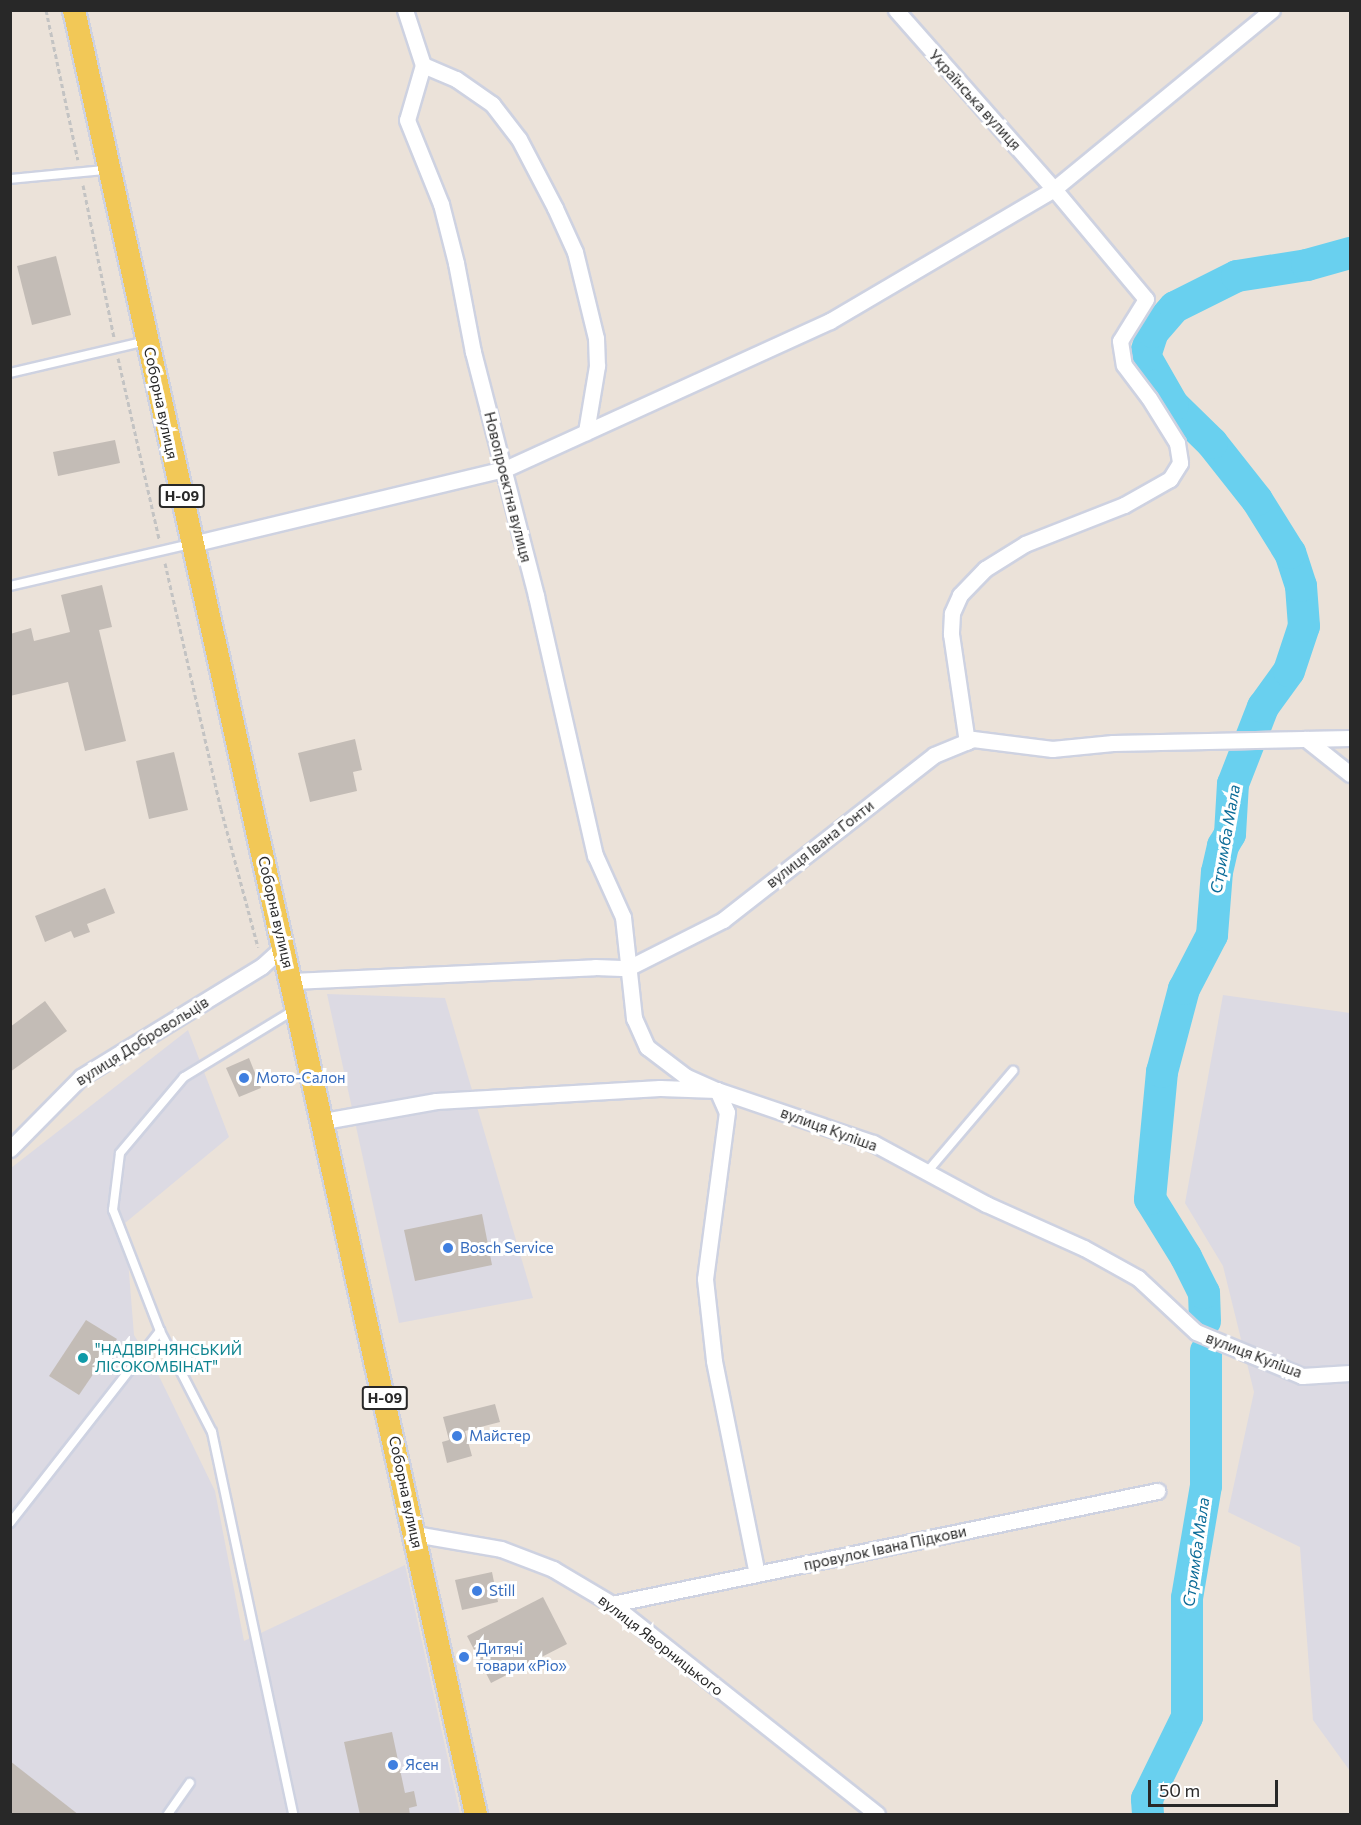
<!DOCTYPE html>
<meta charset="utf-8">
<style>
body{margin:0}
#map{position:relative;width:1361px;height:1825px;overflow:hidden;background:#ebe2d9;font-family:Commissioner,sans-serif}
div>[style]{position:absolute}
.industrial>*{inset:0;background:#dcdae3}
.river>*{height:32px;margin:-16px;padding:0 16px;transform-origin:16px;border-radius:16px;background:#69d0ef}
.building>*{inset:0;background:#c3bcb6}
.path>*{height:3px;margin-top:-1.5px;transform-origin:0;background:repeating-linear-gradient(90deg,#c3c3c3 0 4.5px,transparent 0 7.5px)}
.roads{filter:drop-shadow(2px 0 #ced2e1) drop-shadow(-2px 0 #ced2e1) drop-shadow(0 2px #ced2e1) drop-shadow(0 -2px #ced2e1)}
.service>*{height:8px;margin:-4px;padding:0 4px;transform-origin:4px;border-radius:4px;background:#fff}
.minor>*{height:15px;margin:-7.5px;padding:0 7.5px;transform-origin:7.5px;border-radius:7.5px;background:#fff}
.primary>*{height:22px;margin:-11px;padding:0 11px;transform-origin:11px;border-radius:11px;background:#f2c857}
.dots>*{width:16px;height:16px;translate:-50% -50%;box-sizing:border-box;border:3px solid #fff;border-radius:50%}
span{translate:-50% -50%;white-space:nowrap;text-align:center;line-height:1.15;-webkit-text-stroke:6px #fff;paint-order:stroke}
.shield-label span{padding:2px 4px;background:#fff;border:2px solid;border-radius:4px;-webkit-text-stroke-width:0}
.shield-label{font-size:14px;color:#282828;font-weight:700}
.street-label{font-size:15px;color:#282828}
.shop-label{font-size:15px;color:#366cbe}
.left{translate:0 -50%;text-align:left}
.culture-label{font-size:15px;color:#0d838f}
.water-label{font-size:16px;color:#0c6c98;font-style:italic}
.frame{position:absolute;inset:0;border:12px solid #282828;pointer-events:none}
.scale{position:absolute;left:1148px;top:1780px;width:130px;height:27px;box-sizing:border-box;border:3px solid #282828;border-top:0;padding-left:8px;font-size:18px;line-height:21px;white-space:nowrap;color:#282828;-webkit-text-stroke:4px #fff;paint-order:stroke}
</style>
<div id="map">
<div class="industrial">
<div style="clip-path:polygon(327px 994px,445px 998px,533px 1298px,399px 1323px)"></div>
<div style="clip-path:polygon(1223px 995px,1350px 1013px,1350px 1771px,1313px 1720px,1300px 1547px,1228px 1512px,1254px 1392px,1223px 1266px,1185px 1203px)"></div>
<div style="clip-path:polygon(188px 1030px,229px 1137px,125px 1223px,134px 1335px,157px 1372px,215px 1491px,244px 1641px,405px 1565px,460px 1814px,11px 1814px,11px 1168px)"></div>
</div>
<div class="river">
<div style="left:1205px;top:1321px;width:28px;rotate:-92deg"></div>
<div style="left:1204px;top:1293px;width:40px;rotate:-116.6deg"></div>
<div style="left:1186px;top:1257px;width:68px;rotate:-121.8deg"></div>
<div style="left:1150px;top:1199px;width:128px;rotate:-84.6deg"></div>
<div style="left:1162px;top:1072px;width:86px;rotate:-75.2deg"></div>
<div style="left:1184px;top:989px;width:61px;rotate:-62.6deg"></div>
<div style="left:1212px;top:935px;width:63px;rotate:-85.5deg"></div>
<div style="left:1217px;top:872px;width:27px;rotate:-77deg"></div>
<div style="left:1223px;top:846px;width:14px;rotate:-60deg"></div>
<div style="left:1230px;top:834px;width:50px;rotate:-86.6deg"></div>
<div style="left:1233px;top:784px;width:83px;rotate:-68.7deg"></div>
<div style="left:1263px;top:707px;width:44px;rotate:-54.2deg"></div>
<div style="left:1289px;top:671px;width:47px;rotate:-71.6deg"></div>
<div style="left:1304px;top:626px;width:40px;rotate:-94.3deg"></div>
<div style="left:1301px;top:586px;width:35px;rotate:-108deg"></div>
<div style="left:1290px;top:553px;width:62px;rotate:-121.9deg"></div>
<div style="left:1257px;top:500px;width:73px;rotate:-128.3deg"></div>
<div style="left:1212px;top:443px;width:54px;rotate:-135.7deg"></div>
<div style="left:1173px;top:405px;width:56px;rotate:-119.7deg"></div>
<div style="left:1145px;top:356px;width:25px;rotate:-72deg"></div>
<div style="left:1153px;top:332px;width:33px;rotate:-49deg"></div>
<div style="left:1175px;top:307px;width:69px;rotate:-26.6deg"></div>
<div style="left:1237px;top:276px;width:71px;rotate:-8.9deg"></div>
<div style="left:1307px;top:265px;width:45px;rotate:-15.6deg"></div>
<div style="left:1148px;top:1814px;width:15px;rotate:-94deg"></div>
<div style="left:1147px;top:1799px;width:91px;rotate:-64deg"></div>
<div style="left:1187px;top:1717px;width:119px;rotate:-90deg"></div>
<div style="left:1187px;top:1598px;width:114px;rotate:-80.4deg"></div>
<div style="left:1206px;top:1486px;width:135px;rotate:-90deg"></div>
</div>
<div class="building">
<div style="clip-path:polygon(56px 256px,71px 315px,32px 325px,17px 266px)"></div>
<div style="clip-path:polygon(115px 440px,120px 463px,58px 476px,53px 452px)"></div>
<div style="clip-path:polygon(102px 585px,112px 627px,99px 630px,126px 741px,85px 751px,68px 682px,10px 696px,10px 634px,31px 628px,34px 641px,70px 632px,61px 595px)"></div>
<div style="clip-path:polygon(355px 739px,362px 770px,353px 772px,357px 791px,310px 802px,298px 753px)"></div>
<div style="clip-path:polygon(174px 752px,188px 810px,149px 819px,136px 761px)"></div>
<div style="clip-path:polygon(105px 888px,115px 913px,87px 924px,90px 932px,74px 938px,71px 931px,45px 942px,35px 916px)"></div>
<div style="clip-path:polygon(45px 1001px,67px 1031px,10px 1072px,10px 1027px)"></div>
<div style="clip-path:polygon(249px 1058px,261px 1088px,239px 1097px,226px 1068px)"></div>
<div style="clip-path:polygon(482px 1214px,492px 1265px,415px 1281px,404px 1230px)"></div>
<div style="clip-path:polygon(86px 1320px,117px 1339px,79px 1395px,49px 1376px)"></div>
<div style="clip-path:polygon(495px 1404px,500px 1422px,465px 1431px,472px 1456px,447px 1463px,442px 1442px,449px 1440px,443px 1417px)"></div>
<div style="clip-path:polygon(492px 1572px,498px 1602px,462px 1610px,455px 1580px)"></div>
<div style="clip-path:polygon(543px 1597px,567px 1644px,491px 1683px,467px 1636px)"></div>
<div style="clip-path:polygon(392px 1732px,405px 1793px,414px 1791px,417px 1806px,409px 1808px,410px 1815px,360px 1815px,344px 1742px)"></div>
<div style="clip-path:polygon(10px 1761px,79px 1815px,10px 1815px)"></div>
</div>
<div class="path">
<div style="left:46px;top:10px;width:153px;rotate:78deg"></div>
<div style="left:83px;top:185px;width:155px;rotate:78.5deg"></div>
<div style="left:118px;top:358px;width:186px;rotate:77.2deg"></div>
<div style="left:165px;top:563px;width:252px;rotate:77.2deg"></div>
<div style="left:221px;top:809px;width:143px;rotate:75deg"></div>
</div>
<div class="roads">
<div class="service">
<div style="left:10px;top:179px;width:96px;rotate:-5.4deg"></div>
<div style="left:10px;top:373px;width:140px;rotate:-13.2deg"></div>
<div style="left:10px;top:586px;width:185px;rotate:-13.1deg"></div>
<div style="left:927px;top:1172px;width:133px;rotate:-49.6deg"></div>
<div style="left:160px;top:1331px;width:114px;rotate:62.8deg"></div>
<div style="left:212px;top:1432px;width:390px;rotate:78deg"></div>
<div style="left:10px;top:1523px;width:244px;rotate:-52deg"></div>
<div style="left:160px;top:1331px;width:130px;rotate:-111.2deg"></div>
<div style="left:113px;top:1210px;width:57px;rotate:-83deg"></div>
<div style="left:120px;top:1153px;width:99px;rotate:-49.9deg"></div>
<div style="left:184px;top:1077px;width:129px;rotate:-31.3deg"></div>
<div style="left:168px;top:1814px;width:38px;rotate:-55deg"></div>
</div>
<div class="minor">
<div style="left:405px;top:10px;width:58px;rotate:71.9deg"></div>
<div style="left:423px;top:65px;width:57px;rotate:106.2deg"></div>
<div style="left:407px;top:120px;width:91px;rotate:68deg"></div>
<div style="left:441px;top:204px;width:61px;rotate:75.7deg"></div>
<div style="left:456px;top:263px;width:91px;rotate:79.2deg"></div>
<div style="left:473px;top:352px;width:252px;rotate:75.5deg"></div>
<div style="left:536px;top:596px;width:266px;rotate:77.2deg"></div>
<div style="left:595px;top:855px;width:68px;rotate:65.7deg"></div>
<div style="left:623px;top:917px;width:102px;rotate:83.8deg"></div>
<div style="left:634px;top:1018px;width:32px;rotate:66deg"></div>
<div style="left:647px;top:1047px;width:48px;rotate:37.3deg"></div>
<div style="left:685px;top:1076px;width:35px;rotate:24deg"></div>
<div style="left:717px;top:1090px;width:24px;rotate:66deg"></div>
<div style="left:727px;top:1112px;width:168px;rotate:97.5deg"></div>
<div style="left:705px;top:1279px;width:82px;rotate:83.7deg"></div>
<div style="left:714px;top:1361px;width:217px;rotate:78.6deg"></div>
<div style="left:896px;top:10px;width:239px;rotate:48.6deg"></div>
<div style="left:1054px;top:189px;width:143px;rotate:50.1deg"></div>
<div style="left:1146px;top:299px;width:49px;rotate:121.8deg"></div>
<div style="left:1120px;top:341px;width:24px;rotate:81deg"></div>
<div style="left:1124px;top:365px;width:41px;rotate:52.9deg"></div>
<div style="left:1149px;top:398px;width:53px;rotate:58.1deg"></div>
<div style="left:1177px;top:443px;width:20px;rotate:81deg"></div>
<div style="left:1180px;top:463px;width:19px;rotate:122deg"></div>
<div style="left:1170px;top:479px;width:53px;rotate:150.5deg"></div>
<div style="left:1124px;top:505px;width:106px;rotate:158.5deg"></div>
<div style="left:1025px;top:544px;width:47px;rotate:148deg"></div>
<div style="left:985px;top:569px;width:36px;rotate:134deg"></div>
<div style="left:960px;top:595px;width:20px;rotate:114deg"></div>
<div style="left:952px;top:613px;width:21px;rotate:93deg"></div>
<div style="left:951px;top:634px;width:109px;rotate:81.6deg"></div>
<div style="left:423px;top:65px;width:36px;rotate:23deg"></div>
<div style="left:456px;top:79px;width:44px;rotate:34.8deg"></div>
<div style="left:492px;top:104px;width:44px;rotate:52.4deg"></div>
<div style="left:519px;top:139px;width:78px;rotate:62.4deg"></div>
<div style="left:555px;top:208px;width:48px;rotate:65.6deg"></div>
<div style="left:575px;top:252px;width:89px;rotate:76.3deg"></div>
<div style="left:596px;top:338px;width:28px;rotate:88deg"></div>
<div style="left:597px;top:366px;width:67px;rotate:99.5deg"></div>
<div style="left:192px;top:544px;width:322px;rotate:-13.5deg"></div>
<div style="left:505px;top:469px;width:357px;rotate:-24.5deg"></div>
<div style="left:830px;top:321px;width:260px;rotate:-30.5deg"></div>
<div style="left:1054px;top:189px;width:282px;rotate:-39.4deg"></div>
<div style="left:1306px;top:739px;width:56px;rotate:38.5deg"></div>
<div style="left:292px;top:981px;width:303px;rotate:-2.6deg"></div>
<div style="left:595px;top:967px;width:33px;rotate:2deg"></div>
<div style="left:628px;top:968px;width:106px;rotate:-26.8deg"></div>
<div style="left:723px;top:920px;width:268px;rotate:-38deg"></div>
<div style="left:934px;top:755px;width:42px;rotate:-22.3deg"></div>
<div style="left:973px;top:739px;width:80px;rotate:7.2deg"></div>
<div style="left:1052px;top:749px;width:61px;rotate:-5.6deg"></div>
<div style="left:1113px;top:743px;width:237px;rotate:-1.2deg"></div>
<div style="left:324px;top:1121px;width:114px;rotate:-10.1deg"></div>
<div style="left:436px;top:1101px;width:224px;rotate:-3.3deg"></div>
<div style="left:660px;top:1088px;width:57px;rotate:2deg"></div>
<div style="left:717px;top:1090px;width:165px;rotate:18.8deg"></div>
<div style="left:873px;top:1143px;width:128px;rotate:28.4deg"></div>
<div style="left:986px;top:1204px;width:107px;rotate:24.2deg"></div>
<div style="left:1084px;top:1248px;width:62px;rotate:29.1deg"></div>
<div style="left:1138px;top:1278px;width:79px;rotate:43deg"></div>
<div style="left:1196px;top:1332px;width:115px;rotate:22.5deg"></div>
<div style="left:1302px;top:1376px;width:48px;rotate:-3.6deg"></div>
<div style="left:10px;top:1149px;width:101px;rotate:-45.4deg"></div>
<div style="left:81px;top:1077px;width:212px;rotate:-31.5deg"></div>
<div style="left:262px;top:966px;width:30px;rotate:-42deg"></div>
<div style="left:415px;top:1534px;width:87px;rotate:9.9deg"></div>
<div style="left:501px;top:1549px;width:56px;rotate:21deg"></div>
<div style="left:553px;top:1569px;width:69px;rotate:30.7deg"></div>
<div style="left:612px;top:1604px;width:338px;rotate:38.4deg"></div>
<div style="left:612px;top:1604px;width:557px;rotate:-11.71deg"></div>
</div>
<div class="primary">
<div style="left:74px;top:10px;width:1848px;rotate:77.44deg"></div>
</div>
</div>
<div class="dots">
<div style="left:244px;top:1078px;background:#3f7fe0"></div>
<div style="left:448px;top:1248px;background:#3f7fe0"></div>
<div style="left:83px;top:1358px;background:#0f9aa8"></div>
<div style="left:457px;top:1436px;background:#3f7fe0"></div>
<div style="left:477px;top:1591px;background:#3f7fe0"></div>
<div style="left:464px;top:1657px;background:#3f7fe0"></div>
<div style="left:393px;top:1765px;background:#3f7fe0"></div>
</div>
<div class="shield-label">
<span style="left:182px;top:496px">Н-09</span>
<span style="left:385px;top:1398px">Н-09</span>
</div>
<div class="street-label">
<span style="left:975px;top:100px;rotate:48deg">Українська вулиця</span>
<span style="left:161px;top:403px;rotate:78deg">Соборна вулиця</span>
<span style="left:508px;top:487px;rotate:76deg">Новопроектна вулиця</span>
<span style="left:820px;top:844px;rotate:-38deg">вулиця Івана Гонти</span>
<span style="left:276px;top:912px;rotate:77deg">Соборна вулиця</span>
<span style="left:142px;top:1041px;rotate:-32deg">вулиця Добровольців</span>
<span style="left:829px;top:1129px;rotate:20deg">вулиця Куліша</span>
<span style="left:1254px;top:1355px;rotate:21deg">вулиця Куліша</span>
<span style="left:406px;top:1492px;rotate:78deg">Соборна вулиця</span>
<span style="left:885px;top:1548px;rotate:-12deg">провулок Івана Підкови</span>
<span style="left:661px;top:1645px;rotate:38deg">вулиця Яворницького</span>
</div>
<div class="shop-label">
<span class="left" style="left:256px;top:1078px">Мото-Салон</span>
<span class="left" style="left:460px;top:1248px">Bosch Service</span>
<span class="left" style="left:469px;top:1436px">Майстер</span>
<span class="left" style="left:489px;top:1591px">Still</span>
<span class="left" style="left:476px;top:1657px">Дитячі<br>товари «Ріо»</span>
<span class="left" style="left:405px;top:1765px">Ясен</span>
</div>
<div class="culture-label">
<span class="left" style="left:95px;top:1358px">"НАДВІРНЯНСЬКИЙ<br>ЛІСОКОМБІНАТ"</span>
</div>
<div class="water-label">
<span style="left:1225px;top:839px;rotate:-80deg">Стримба Мала</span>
<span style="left:1196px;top:1552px;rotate:-82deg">Стримба Мала</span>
</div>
<div class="frame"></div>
<div class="scale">50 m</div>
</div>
